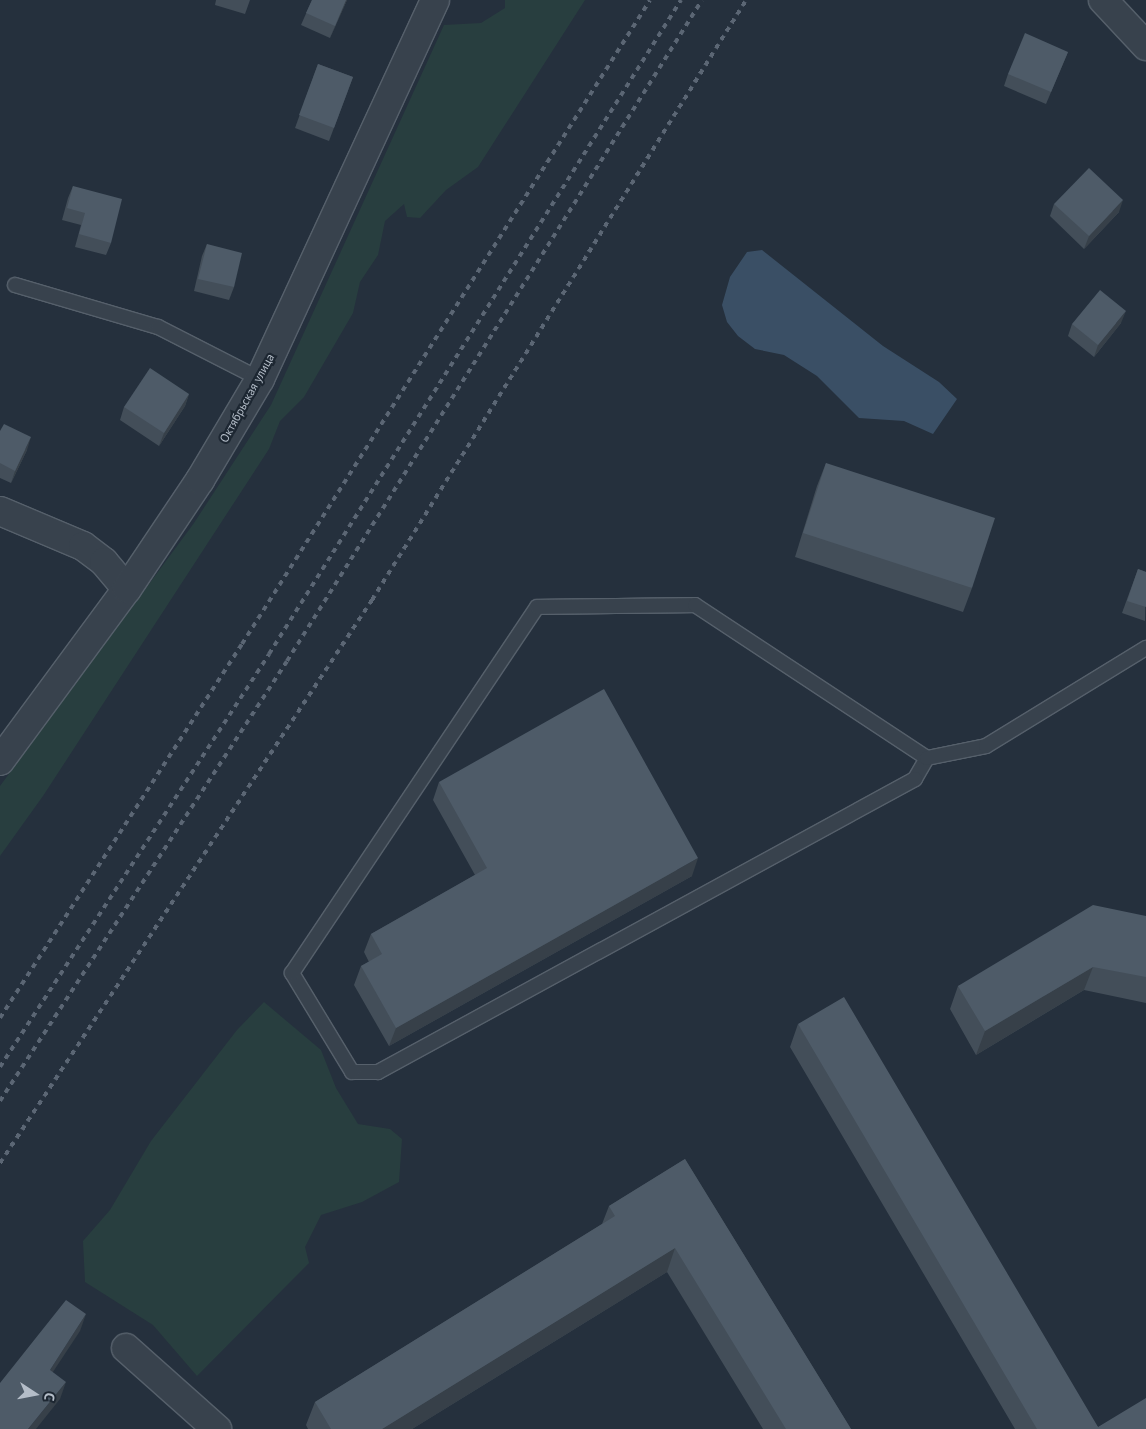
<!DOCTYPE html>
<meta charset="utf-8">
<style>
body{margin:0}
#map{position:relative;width:1146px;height:1429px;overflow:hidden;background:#25303d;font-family:"PT Sans",sans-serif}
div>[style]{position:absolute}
.green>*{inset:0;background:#283e3f}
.water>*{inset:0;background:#3a4f65}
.roads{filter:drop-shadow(1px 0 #56606b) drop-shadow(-1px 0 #56606b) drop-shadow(0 1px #56606b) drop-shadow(0 -1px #56606b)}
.service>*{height:14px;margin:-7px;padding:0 7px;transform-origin:7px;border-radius:7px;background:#38424d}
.minor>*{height:28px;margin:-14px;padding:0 14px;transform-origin:14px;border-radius:14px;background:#38424d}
.rail>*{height:4px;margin-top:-2px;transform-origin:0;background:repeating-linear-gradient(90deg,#5b6674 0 5px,transparent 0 10px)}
.wall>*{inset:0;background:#434e59}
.shaded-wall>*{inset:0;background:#374049}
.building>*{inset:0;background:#4e5b68}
span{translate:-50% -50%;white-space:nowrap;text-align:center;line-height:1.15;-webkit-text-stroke:4.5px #1d2732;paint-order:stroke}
.street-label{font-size:12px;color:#b4bdc8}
.north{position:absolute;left:10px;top:1369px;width:50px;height:50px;-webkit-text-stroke:4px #1d2732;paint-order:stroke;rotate:101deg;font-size:14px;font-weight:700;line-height:20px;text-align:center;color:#b4bdc8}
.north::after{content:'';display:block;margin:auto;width:18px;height:22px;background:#b4bdc8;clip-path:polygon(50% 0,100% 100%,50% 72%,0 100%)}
</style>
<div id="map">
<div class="green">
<div style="clip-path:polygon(505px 0,585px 0,478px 167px,446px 190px,420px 218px,407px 217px,404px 204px,385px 221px,378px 255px,360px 282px,353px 313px,304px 397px,280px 421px,269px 449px,43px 796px,0 856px,0 786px,194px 523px,271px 405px,444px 25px,481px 23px,505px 8px)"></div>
<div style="clip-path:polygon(264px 1002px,321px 1050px,336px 1088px,358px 1124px,390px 1129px,402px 1139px,399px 1182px,362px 1202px,321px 1215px,305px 1247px,309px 1263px,197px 1376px,153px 1325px,85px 1282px,83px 1241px,110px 1210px,151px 1141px,237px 1030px)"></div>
</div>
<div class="water">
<div style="clip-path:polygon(762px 250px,883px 346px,939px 382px,957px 399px,933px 434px,904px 421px,859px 418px,817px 376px,784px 355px,755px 349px,738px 336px,727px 322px,722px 305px,730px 277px,747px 252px)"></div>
</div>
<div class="roads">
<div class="service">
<div style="left:15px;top:285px;width:149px;rotate:16.4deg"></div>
<div style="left:158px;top:327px;width:114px;rotate:27deg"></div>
<div style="left:927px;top:758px;width:24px;rotate:120deg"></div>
<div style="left:915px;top:779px;width:612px;rotate:151.38deg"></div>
<div style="left:378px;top:1072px;width:26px;rotate:180deg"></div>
<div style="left:352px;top:1072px;width:116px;rotate:-121.2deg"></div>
<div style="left:292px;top:973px;width:440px;rotate:-56.2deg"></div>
<div style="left:537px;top:607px;width:158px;rotate:-0.7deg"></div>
<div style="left:695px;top:605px;width:278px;rotate:33.4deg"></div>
<div style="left:927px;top:758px;width:60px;rotate:-11.5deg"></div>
<div style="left:986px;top:746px;width:188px;rotate:-31.5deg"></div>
</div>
<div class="minor">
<div style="left:1103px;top:0;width:63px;rotate:46.9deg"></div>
<div style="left:0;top:511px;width:90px;rotate:22.9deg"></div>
<div style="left:83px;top:546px;width:26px;rotate:37deg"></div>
<div style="left:104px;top:562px;width:35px;rotate:50deg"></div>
<div style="left:0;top:761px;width:214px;rotate:-53.6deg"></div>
<div style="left:127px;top:589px;width:131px;rotate:-56.2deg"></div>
<div style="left:200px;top:480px;width:117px;rotate:-59.3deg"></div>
<div style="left:260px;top:379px;width:417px;rotate:-65.2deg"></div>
<div style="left:126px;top:1348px;width:122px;rotate:41.7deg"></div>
</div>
</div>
<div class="rail">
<div style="left:0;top:1018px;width:445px;rotate:-57.1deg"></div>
<div style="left:242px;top:644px;width:762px;rotate:-57.64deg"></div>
<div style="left:0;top:1067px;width:493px;rotate:-56.9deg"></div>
<div style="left:269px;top:654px;width:773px;rotate:-57.79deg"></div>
<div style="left:0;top:1101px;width:525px;rotate:-56.88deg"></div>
<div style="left:287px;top:661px;width:780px;rotate:-57.88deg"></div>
<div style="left:0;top:1163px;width:675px;rotate:-56.55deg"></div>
<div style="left:372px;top:600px;width:707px;rotate:-58.06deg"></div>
</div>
<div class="wall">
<div style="clip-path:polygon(216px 0,250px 0,245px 14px,215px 5px)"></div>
<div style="clip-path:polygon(312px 0,347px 0,330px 38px,301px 25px)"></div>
<div style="clip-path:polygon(1068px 52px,1046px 104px,1004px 86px,1008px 74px)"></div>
<div style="clip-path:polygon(318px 64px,353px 77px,329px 141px,295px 128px)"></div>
<div style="clip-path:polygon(73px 186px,111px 243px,106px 255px,75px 247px,81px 225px,62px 220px,68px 198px)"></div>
<div style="clip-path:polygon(1054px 204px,1119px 212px,1084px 249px,1050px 216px)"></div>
<div style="clip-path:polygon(207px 244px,234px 287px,229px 300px,194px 291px,202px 256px)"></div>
<div style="clip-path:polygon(1121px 323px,1094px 357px,1068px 336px,1072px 324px)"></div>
<div style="clip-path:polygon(189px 394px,185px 406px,159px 446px,120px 420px,124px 407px)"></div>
<div style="clip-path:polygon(0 431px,27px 450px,11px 483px,0 478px)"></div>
<div style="clip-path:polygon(826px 463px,972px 588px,963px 612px,795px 557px,817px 486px)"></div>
<div style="clip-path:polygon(1138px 569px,1146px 572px,1145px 621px,1122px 613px)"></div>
<div style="clip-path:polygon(439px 782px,692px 876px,389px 1046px,354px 985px,361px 966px,369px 962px,364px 952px,371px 934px,475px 875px,433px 800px)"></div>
<div style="clip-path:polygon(1146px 916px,1146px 1003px,1084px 990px,976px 1055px,950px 1009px,958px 986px)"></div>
<div style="clip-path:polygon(798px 1024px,1098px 1427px,1146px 1429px,1015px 1429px,790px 1047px)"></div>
<div style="clip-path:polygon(685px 1159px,851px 1429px,763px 1429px,667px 1272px,412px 1429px,308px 1429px,306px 1425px,315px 1402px,602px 1224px,609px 1206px)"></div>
</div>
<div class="shaded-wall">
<div style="clip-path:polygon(346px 0,347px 0,330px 38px,335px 26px)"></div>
<div style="clip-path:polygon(1123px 200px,1119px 212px,1084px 249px,1089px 236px)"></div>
<div style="clip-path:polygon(1126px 311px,1121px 323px,1094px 357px,1098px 345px)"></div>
<div style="clip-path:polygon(189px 394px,185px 406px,159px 446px,164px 433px)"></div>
<div style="clip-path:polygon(31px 437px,27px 450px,11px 483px,15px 471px)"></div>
<div style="clip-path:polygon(698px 858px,692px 876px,389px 1046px,396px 1028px)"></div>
<div style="clip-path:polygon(1093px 967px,1084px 990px,976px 1055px,985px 1031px)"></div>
<div style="clip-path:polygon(675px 1248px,667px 1272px,412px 1429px,382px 1429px)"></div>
<div style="clip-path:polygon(86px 1314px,80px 1331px,43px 1387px,50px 1370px)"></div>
<div style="clip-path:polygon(66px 1382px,60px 1399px,36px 1429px,28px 1429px)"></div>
</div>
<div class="building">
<div style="clip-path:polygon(312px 0,346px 0,335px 26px,306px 13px)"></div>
<div style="clip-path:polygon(1025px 33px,1068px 52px,1051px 92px,1008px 74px)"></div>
<div style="clip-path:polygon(318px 64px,353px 77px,334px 128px,299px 115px)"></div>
<div style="clip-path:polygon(1089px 168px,1123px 200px,1089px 236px,1054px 204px)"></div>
<div style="clip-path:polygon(73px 186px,122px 199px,111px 243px,79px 234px,85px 213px,67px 208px)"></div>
<div style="clip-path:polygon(207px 244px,242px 253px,234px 287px,198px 279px)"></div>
<div style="clip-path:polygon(1100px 290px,1126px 311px,1098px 345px,1072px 324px)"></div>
<div style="clip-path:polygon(150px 368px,189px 394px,164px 433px,124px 407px)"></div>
<div style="clip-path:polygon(4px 424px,31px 437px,15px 471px,0 463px,0 431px)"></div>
<div style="clip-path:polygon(826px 463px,995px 518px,972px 588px,803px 533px)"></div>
<div style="clip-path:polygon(1138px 569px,1146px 572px,1146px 607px,1127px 601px)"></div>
<div style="clip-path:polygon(604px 689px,698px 858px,396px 1028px,361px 966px,382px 954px,371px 934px,487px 868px,439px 782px)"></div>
<div style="clip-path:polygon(1093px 905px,1146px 916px,1146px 977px,1093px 967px,985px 1031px,958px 986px)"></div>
<div style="clip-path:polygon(844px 997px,1098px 1427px,1146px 1398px,1146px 1429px,1037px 1429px,798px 1024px)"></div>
<div style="clip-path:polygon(685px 1159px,851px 1429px,786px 1429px,675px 1248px,382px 1429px,331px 1429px,315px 1402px,615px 1216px,609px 1206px)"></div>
<div style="clip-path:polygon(66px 1300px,86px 1314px,50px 1370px,66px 1382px,28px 1429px,0 1429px,0 1383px)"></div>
</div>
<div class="street-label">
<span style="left:247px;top:398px;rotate:-61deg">Октябрьская улица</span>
</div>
<div class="north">С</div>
</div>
